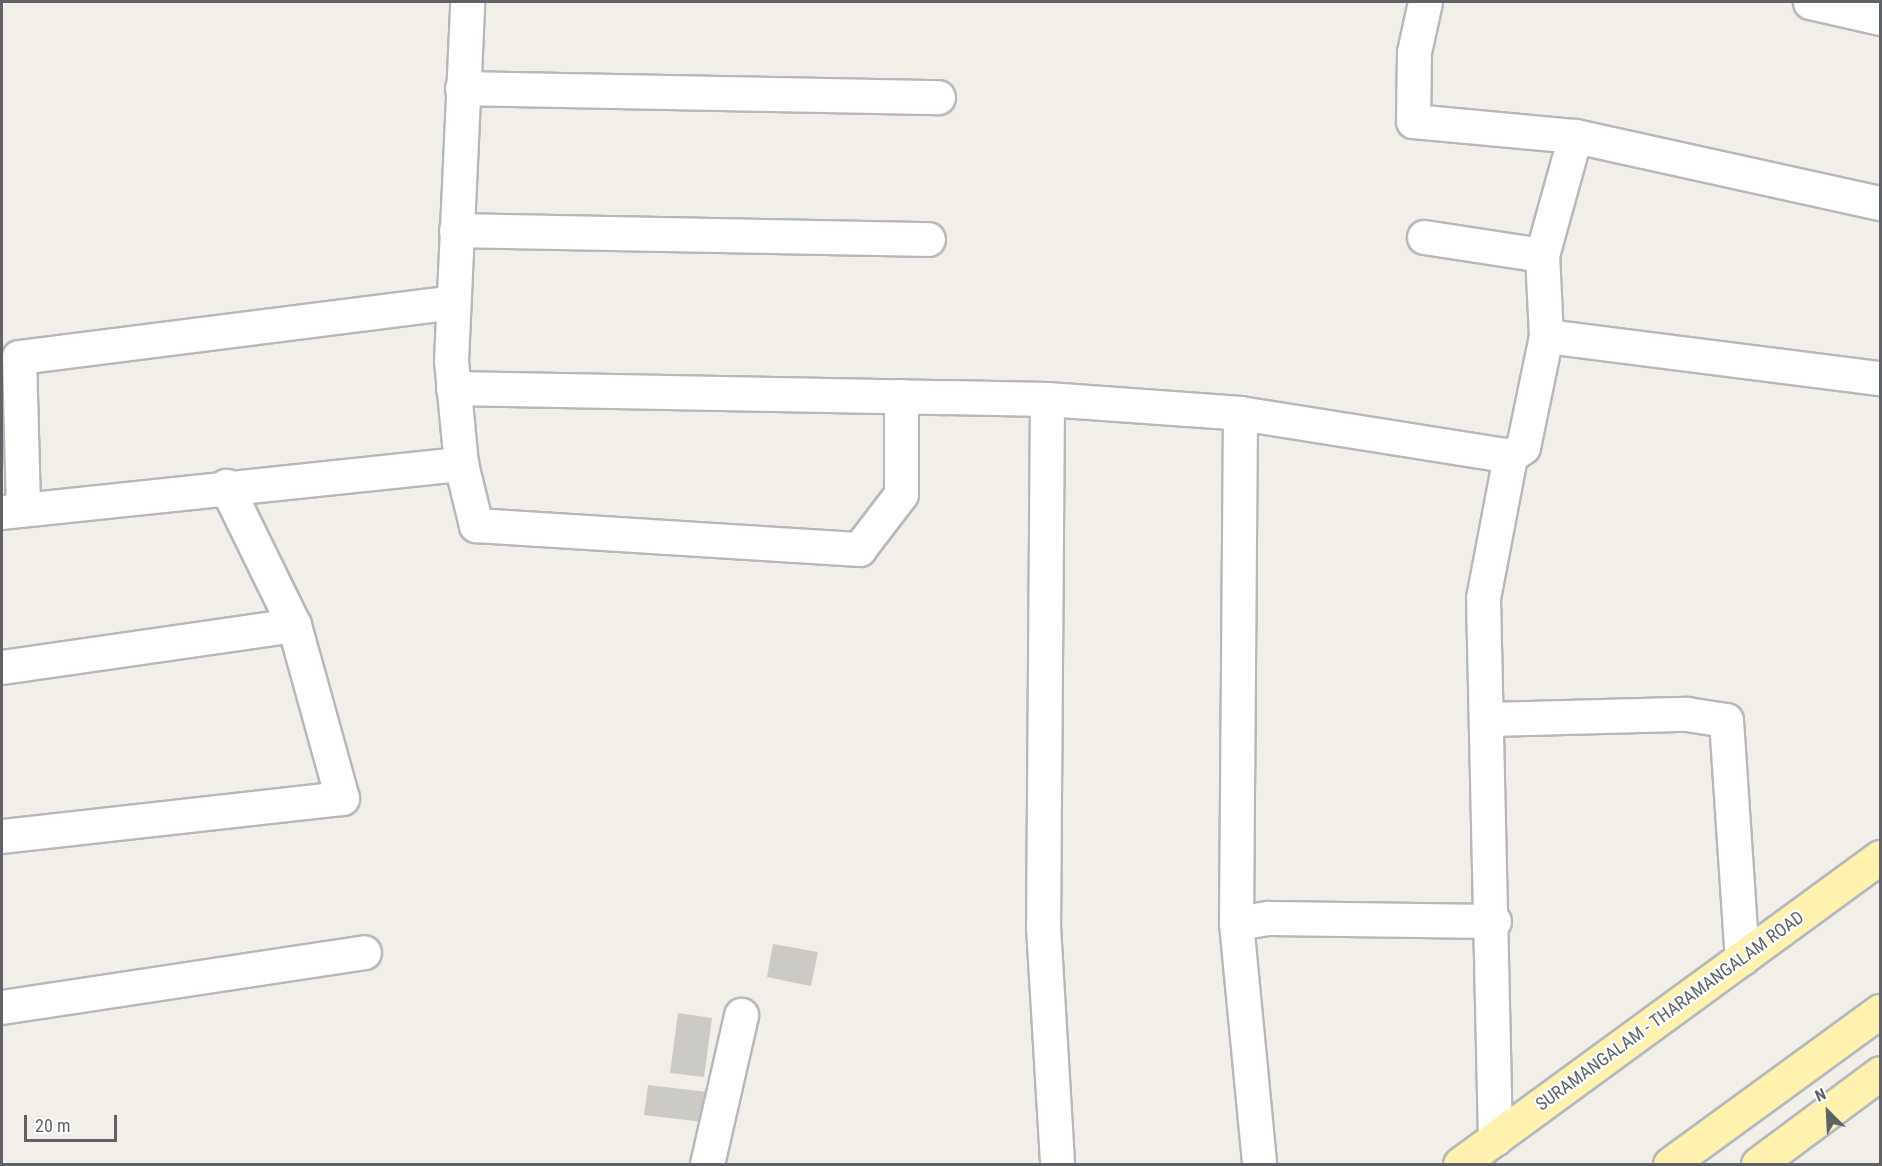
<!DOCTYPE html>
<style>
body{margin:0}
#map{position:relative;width:1882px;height:1166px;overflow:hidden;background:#f1efe8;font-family:"Roboto Condensed",sans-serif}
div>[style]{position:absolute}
.building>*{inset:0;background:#cccac5}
.roads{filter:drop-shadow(2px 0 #b5b8bc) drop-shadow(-2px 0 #b5b8bc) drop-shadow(0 2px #b5b8bc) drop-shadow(0 -2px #b5b8bc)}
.minor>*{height:33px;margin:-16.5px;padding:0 16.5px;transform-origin:16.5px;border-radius:16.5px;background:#fff}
.major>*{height:33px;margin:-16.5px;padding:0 16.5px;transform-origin:16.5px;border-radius:16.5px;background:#fff2af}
span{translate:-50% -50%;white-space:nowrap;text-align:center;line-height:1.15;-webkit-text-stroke:4.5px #fff;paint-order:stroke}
.street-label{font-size:18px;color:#5f6368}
.frame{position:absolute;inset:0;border:3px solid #5f6368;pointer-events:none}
.north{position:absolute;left:1798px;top:1082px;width:60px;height:60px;-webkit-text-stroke:4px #fff;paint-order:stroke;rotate:336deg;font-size:16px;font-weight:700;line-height:24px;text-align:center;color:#5f6368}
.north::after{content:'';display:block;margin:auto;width:21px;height:27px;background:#5f6368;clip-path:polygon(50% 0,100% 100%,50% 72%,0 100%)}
.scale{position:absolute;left:24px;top:1115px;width:93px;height:27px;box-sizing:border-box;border:3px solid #5f6368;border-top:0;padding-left:8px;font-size:18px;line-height:21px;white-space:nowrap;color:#5f6368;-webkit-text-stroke:4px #fff;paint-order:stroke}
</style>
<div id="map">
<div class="building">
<div style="clip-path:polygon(773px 944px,818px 952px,811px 986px,767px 977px)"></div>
<div style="clip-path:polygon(678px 1013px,712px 1018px,704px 1077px,670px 1073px)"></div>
<div style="clip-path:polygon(648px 1085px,707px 1092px,703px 1122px,644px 1115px)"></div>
</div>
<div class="roads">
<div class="minor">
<div style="left:1425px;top:2px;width:51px;rotate:102.4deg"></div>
<div style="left:1414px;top:52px;width:69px;rotate:90.8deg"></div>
<div style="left:1413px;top:121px;width:163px;rotate:5.3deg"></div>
<div style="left:1810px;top:2px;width:72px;rotate:12.9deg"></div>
<div style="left:462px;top:88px;width:476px;rotate:1.1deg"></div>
<div style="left:456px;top:230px;width:472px;rotate:1.1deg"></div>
<div style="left:1424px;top:237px;width:119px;rotate:8.7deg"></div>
<div style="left:1546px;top:336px;width:337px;rotate:7.2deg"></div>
<div style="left:453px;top:388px;width:594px;rotate:1.06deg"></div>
<div style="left:1047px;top:399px;width:194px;rotate:4.1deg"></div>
<div style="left:1240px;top:413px;width:273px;rotate:9deg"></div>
<div style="left:1510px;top:456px;width:16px;rotate:-35deg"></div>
<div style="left:1523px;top:447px;width:113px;rotate:-78.3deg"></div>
<div style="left:1546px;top:336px;width:81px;rotate:-92.8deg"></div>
<div style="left:1542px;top:255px;width:123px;rotate:-74.5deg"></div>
<div style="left:1575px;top:136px;width:312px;rotate:12.4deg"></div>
<div style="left:1047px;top:399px;width:527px;rotate:90.43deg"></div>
<div style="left:1043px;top:926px;width:238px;rotate:86.6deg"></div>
<div style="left:1240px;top:413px;width:510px;rotate:90.45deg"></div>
<div style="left:1236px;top:923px;width:242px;rotate:84.5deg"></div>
<div style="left:461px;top:464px;width:63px;rotate:76.2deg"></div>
<div style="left:476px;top:525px;width:384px;rotate:3.6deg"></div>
<div style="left:859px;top:549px;width:69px;rotate:-52.6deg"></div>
<div style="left:901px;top:494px;width:98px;rotate:-90deg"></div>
<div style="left:23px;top:508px;width:151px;rotate:-91.5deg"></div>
<div style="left:19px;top:357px;width:437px;rotate:-7.2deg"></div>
<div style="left:2px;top:512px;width:462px;rotate:-6deg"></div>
<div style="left:461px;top:464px;width:103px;rotate:-95.5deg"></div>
<div style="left:451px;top:361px;width:359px;rotate:-87.4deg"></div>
<div style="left:2px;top:667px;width:295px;rotate:-8.2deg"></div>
<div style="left:294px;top:625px;width:155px;rotate:-116.1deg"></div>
<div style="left:1490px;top:719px;width:197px;rotate:-1.5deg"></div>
<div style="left:1687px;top:714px;width:39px;rotate:9deg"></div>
<div style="left:1726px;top:720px;width:239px;rotate:86.2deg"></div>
<div style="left:2px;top:836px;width:342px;rotate:-6.4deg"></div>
<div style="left:342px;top:798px;width:180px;rotate:-105.5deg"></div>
<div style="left:1236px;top:923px;width:33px;rotate:-9deg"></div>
<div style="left:1269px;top:918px;width:225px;rotate:0.8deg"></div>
<div style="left:2px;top:1007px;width:366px;rotate:-8.6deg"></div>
<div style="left:1495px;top:1139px;width:541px;rotate:-91.27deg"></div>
<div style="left:1483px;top:598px;width:145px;rotate:-79.2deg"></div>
<div style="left:707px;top:1164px;width:153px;rotate:-77.1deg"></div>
</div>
<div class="major">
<div style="left:1460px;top:1164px;width:520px;rotate:-36.17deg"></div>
<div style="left:1670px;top:1164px;width:260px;rotate:-36.1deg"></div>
<div style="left:1758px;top:1164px;width:152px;rotate:-36.7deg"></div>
</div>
</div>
<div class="street-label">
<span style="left:1670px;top:1011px;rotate:-36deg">SURAMANGALAM - THARAMANGALAM ROAD</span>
</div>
<div class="frame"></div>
<div class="north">N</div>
<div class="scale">20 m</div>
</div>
